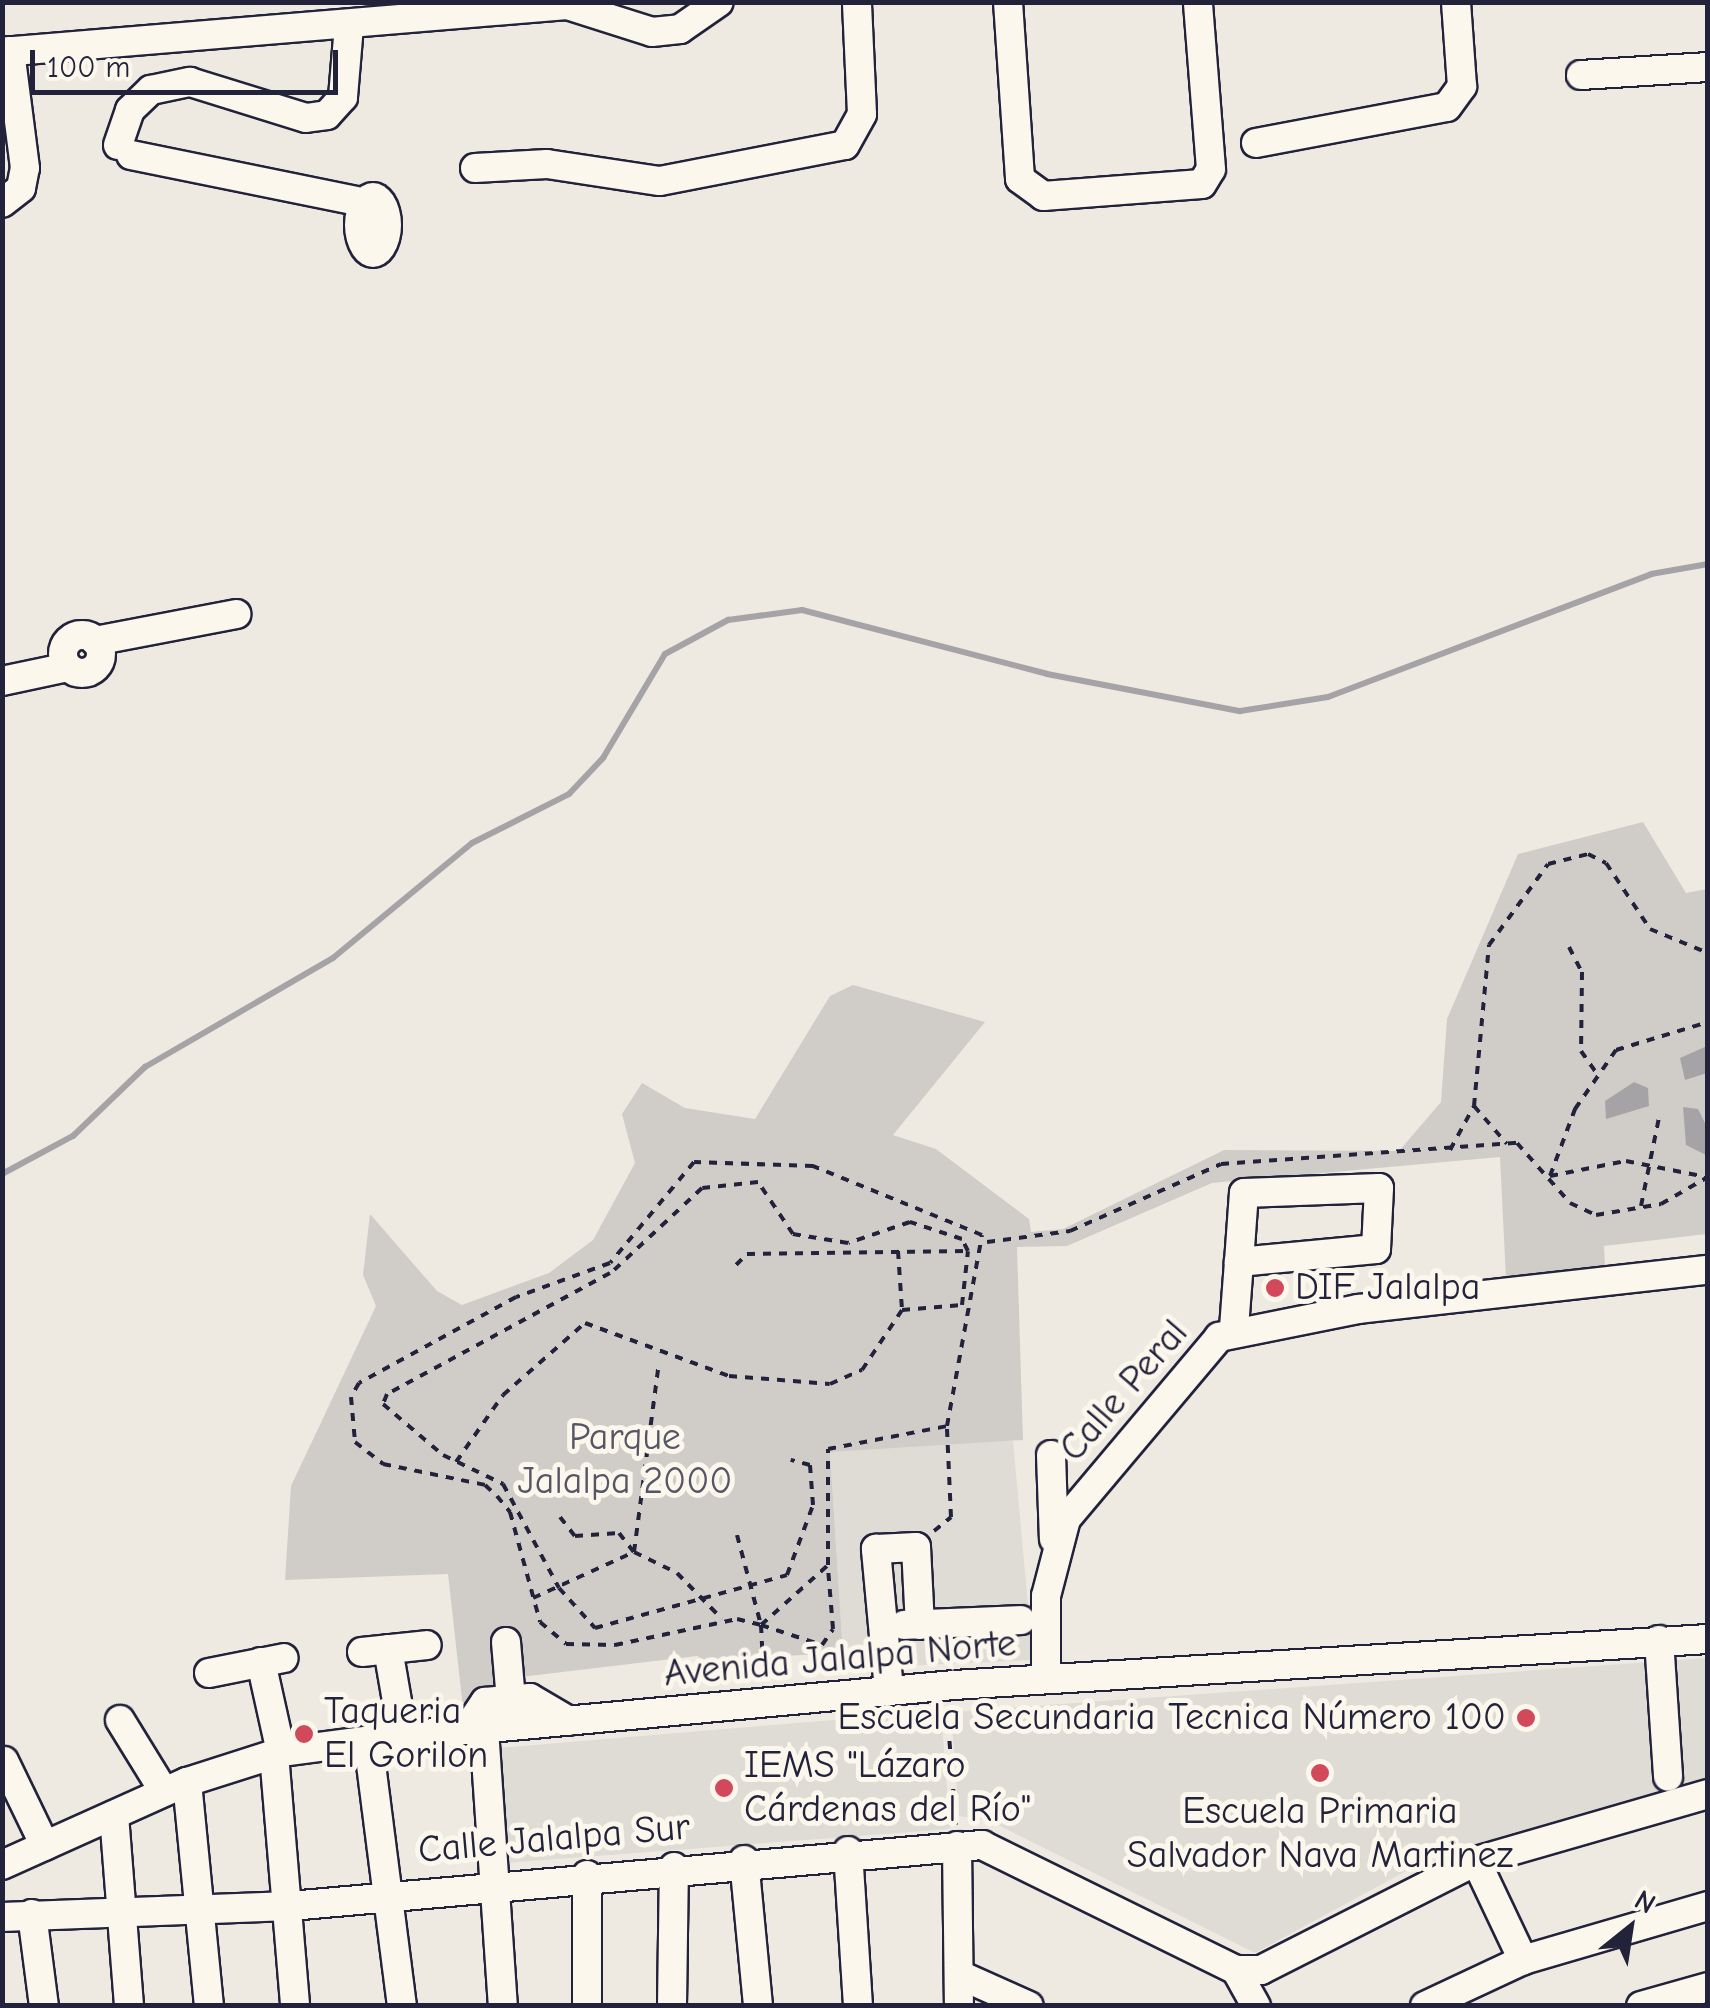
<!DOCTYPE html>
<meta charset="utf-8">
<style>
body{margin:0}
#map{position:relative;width:1710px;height:2008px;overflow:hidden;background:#eeeae2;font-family:"Comic Neue",sans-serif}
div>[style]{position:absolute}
.built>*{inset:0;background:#dfdbd5}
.green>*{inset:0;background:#d0cdc9}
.water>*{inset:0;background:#a6a3a7}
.stream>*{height:6px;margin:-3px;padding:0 3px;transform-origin:3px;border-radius:3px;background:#a6a3a7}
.path>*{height:4px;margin-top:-2px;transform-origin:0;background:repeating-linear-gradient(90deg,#22223b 0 8px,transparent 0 16px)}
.roads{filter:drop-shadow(2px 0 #22223b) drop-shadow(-2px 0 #22223b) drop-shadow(0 2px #22223b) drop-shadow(0 -2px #22223b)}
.minor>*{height:28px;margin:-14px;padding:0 14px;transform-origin:14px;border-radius:14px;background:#fbf7ec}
.minor>.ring{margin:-14px;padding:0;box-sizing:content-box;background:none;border:28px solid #fbf7ec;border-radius:50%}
.dots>*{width:28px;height:28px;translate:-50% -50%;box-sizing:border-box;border:5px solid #fbf7ec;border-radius:50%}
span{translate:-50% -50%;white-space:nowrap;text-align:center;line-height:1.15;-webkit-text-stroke:10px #fbf7ec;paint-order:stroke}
.poi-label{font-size:38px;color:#22223b}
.left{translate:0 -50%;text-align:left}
.right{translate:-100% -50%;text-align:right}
.street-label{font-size:38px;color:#22223b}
.park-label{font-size:38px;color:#565566}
.frame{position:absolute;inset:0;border:5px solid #22223b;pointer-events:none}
.north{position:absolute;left:1580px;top:1878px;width:100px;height:100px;-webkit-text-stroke:8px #fbf7ec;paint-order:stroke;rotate:30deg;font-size:28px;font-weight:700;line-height:40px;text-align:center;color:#22223b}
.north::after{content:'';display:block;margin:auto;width:35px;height:45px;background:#22223b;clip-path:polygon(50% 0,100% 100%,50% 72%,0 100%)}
.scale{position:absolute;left:30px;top:50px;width:308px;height:45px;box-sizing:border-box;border:5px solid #22223b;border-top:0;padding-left:12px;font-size:30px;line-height:35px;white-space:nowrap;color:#22223b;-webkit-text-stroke:8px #fbf7ec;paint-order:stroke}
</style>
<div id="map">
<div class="built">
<div style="clip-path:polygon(895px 1441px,1013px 1441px,1033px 1660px,902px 1666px,885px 1646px,843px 1653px,830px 1451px)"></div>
<div style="clip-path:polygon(1707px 1658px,1707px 1777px,1434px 1856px,1255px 1953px,990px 1821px,959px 1816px,951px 1712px)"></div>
<div style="clip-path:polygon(941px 1711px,950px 1829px,505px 1863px,498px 1748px)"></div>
</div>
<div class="green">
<div style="clip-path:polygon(1643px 822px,1686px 893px,1707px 889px,1707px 1234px,1604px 1246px,1605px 1266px,1506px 1279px,1500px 1157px,1212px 1183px,1067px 1246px,1017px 1247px,1023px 1440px,830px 1452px,843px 1653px,742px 1658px,728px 1673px,697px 1656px,503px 1679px,504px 1695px,464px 1717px,448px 1574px,285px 1580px,291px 1486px,376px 1306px,363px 1275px,370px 1214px,437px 1291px,462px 1305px,549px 1273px,593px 1240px,635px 1163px,622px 1114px,642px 1083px,685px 1108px,755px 1119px,830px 996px,853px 985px,985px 1022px,893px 1135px,936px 1149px,1029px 1219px,1031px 1232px,1063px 1229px,1224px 1150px,1399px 1151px,1441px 1102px,1447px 1019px,1518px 854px)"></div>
</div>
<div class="water">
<div style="clip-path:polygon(1707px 1046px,1707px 1073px,1685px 1080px,1680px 1058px)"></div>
<div style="clip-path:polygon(1634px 1082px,1648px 1088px,1649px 1106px,1606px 1119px,1605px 1101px)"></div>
<div style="clip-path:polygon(1683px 1107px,1698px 1109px,1707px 1127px,1706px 1155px,1686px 1145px)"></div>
</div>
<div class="stream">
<div style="left:2px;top:1174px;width:81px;rotate:-28.2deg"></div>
<div style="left:73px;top:1136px;width:100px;rotate:-43.8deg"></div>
<div style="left:145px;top:1067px;width:217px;rotate:-30.1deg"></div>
<div style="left:333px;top:958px;width:180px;rotate:-39.6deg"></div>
<div style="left:472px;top:843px;width:109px;rotate:-26.8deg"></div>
<div style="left:569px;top:794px;width:50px;rotate:-46.6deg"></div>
<div style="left:603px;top:758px;width:121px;rotate:-59.2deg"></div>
<div style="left:665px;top:654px;width:72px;rotate:-28.4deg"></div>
<div style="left:728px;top:620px;width:75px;rotate:-7.7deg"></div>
<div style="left:802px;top:610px;width:253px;rotate:14.6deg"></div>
<div style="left:1047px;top:674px;width:197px;rotate:10.9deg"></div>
<div style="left:1240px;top:711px;width:89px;rotate:-9deg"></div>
<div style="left:1328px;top:697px;width:346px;rotate:-20.8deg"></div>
<div style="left:1651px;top:574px;width:58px;rotate:-10deg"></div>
</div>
<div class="path">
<div style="left:1569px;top:947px;width:28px;rotate:63deg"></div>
<div style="left:1582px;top:972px;width:79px;rotate:90.7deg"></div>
<div style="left:1581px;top:1051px;width:28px;rotate:55deg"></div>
<div style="left:1474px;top:1106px;width:162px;rotate:-84.7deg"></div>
<div style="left:1489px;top:945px;width:100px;rotate:-53.9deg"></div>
<div style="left:1548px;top:864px;width:41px;rotate:-14deg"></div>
<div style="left:1588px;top:854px;width:20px;rotate:27deg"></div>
<div style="left:1606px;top:863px;width:79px;rotate:56.3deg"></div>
<div style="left:1650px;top:929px;width:63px;rotate:22.5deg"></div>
<div style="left:1450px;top:1150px;width:50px;rotate:-61.4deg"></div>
<div style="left:1474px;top:1106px;width:50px;rotate:49deg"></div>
<div style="left:1550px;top:1176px;width:72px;rotate:-69.5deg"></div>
<div style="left:1575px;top:1109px;width:72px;rotate:-55.2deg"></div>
<div style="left:1616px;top:1050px;width:96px;rotate:-16.9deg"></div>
<div style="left:1550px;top:1176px;width:77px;rotate:-11.2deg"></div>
<div style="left:1626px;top:1161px;width:82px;rotate:11.3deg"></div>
<div style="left:1641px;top:1206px;width:95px;rotate:-78.5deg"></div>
<div style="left:987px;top:1242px;width:84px;rotate:-7.5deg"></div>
<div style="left:1070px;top:1231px;width:165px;rotate:-23.9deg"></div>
<div style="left:1221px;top:1164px;width:297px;rotate:-4.1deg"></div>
<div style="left:1517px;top:1143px;width:80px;rotate:48.5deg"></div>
<div style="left:1570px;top:1203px;width:29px;rotate:25deg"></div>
<div style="left:1596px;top:1215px;width:66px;rotate:-9.6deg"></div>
<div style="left:1661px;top:1204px;width:54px;rotate:-29.9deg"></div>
<div style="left:898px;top:1251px;width:59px;rotate:86.1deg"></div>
<div style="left:736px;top:1265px;width:16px;rotate:-45deg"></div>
<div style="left:747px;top:1254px;width:221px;rotate:-0.8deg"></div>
<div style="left:610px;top:1273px;width:254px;rotate:151.5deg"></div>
<div style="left:387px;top:1394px;width:11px;rotate:112deg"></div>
<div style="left:383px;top:1404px;width:79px;rotate:40.4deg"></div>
<div style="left:443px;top:1455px;width:67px;rotate:25.8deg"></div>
<div style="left:503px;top:1484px;width:118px;rotate:61.7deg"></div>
<div style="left:559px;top:1588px;width:54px;rotate:48deg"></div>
<div style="left:595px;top:1628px;width:199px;rotate:-15.4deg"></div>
<div style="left:787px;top:1575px;width:75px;rotate:-69.6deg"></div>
<div style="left:813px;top:1505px;width:40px;rotate:-94.3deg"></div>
<div style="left:810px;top:1465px;width:20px;rotate:-165deg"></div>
<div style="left:456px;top:1462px;width:82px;rotate:-55deg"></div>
<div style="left:503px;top:1395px;width:109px;rotate:-41.3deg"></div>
<div style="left:585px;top:1323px;width:153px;rotate:20.2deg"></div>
<div style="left:729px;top:1376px;width:101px;rotate:4.5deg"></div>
<div style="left:830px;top:1384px;width:35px;rotate:-24deg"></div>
<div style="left:862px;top:1370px;width:72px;rotate:-56.3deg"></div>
<div style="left:902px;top:1310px;width:60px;rotate:-4.8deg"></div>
<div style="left:962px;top:1305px;width:54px;rotate:-83.7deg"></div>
<div style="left:968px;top:1251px;width:13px;rotate:-117deg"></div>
<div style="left:962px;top:1239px;width:55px;rotate:-161.9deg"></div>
<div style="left:910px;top:1222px;width:65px;rotate:161.3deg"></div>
<div style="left:848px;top:1243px;width:56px;rotate:-170.7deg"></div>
<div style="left:793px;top:1234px;width:63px;rotate:-123.9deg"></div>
<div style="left:758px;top:1182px;width:56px;rotate:173.9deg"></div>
<div style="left:702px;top:1188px;width:123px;rotate:137deg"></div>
<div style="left:560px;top:1517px;width:24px;rotate:52deg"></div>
<div style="left:575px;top:1536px;width:44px;rotate:-3.9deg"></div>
<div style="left:619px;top:1533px;width:24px;rotate:52deg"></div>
<div style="left:934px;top:1531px;width:22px;rotate:-39deg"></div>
<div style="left:951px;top:1517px;width:89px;rotate:-92.6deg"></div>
<div style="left:737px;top:1535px;width:93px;rotate:75.1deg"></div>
<div style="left:634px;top:1552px;width:185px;rotate:-82.5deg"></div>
<div style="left:533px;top:1598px;width:111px;rotate:-24.5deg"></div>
<div style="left:634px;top:1552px;width:48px;rotate:26deg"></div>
<div style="left:677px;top:1573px;width:64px;rotate:45.6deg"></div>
<div style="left:761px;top:1625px;width:90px;rotate:-41.8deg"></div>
<div style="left:828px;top:1565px;width:116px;rotate:-90deg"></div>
<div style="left:828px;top:1449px;width:121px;rotate:-10.9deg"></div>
<div style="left:947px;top:1426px;width:194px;rotate:-79.6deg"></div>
<div style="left:982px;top:1235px;width:183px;rotate:-157.8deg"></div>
<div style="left:813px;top:1166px;width:119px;rotate:-178.1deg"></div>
<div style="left:694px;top:1162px;width:131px;rotate:129.7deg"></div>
<div style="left:610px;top:1263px;width:100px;rotate:160.1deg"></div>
<div style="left:516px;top:1297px;width:179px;rotate:151.3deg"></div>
<div style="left:359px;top:1383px;width:16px;rotate:120deg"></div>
<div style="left:351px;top:1397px;width:45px;rotate:84.9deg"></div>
<div style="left:355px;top:1442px;width:36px;rotate:38deg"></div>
<div style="left:383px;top:1464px;width:104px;rotate:11.6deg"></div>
<div style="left:485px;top:1485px;width:16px;rotate:43deg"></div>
<div style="left:497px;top:1496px;width:21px;rotate:51deg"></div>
<div style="left:510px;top:1512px;width:114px;rotate:74.7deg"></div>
<div style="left:540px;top:1622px;width:34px;rotate:40deg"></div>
<div style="left:566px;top:1644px;width:49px;rotate:1.2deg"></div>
<div style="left:615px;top:1645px;width:125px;rotate:-12deg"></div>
<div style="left:737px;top:1619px;width:25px;rotate:14deg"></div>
<div style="left:761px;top:1625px;width:40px;rotate:87.1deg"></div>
<div style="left:761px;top:1625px;width:64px;rotate:18.2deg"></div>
<div style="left:822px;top:1645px;width:19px;rotate:-55deg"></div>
<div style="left:833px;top:1629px;width:61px;rotate:-94.7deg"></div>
<div style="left:947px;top:1709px;width:116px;rotate:85.6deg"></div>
</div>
<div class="roads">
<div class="minor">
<div style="left:1008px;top:2px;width:177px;rotate:86.1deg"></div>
<div style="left:1020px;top:179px;width:29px;rotate:36deg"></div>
<div style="left:1043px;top:196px;width:159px;rotate:-4.3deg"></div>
<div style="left:1202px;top:184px;width:17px;rotate:-59deg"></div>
<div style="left:1211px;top:169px;width:168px;rotate:-94.5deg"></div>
<div style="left:2px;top:52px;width:567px;rotate:-4.76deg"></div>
<div style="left:567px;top:5px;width:89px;rotate:17.6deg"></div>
<div style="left:652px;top:32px;width:28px;rotate:-6deg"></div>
<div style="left:680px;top:29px;width:47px;rotate:-34.7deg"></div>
<div style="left:1581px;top:75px;width:127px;rotate:-3.6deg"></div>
<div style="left:1256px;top:143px;width:194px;rotate:-10.7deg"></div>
<div style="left:1447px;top:107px;width:26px;rotate:-54deg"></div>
<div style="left:1462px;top:86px;width:84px;rotate:-94.1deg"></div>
<div style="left:118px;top:145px;width:37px;rotate:-71deg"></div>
<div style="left:130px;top:110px;width:29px;rotate:-44deg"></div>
<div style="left:151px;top:90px;width:40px;rotate:-12deg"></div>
<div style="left:190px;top:82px;width:121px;rotate:17.2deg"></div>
<div style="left:306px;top:118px;width:21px;rotate:-8deg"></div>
<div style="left:327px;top:115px;width:24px;rotate:-48deg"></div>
<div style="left:343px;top:97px;width:71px;rotate:-85.2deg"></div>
<div style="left:131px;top:155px;width:235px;rotate:11.5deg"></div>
<div style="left:475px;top:168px;width:72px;rotate:-3.2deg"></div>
<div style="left:547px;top:164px;width:114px;rotate:8.6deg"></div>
<div style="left:660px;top:181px;width:188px;rotate:-11deg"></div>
<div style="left:845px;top:145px;width:35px;rotate:-61deg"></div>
<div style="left:862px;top:114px;width:112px;rotate:-92.6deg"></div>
<div class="ring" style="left:359px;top:197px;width:-6px;height:-6px"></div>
<div style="left:2px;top:203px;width:24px;rotate:-38deg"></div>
<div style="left:21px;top:188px;width:20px;rotate:-79deg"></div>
<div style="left:25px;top:168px;width:118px;rotate:-97.3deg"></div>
<div class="ring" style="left:63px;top:635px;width:10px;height:10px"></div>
<div style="left:95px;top:641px;width:144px;rotate:-10.8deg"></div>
<div style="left:2px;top:681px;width:67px;rotate:-12deg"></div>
<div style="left:1234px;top:1328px;width:66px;rotate:-85.7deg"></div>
<div style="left:1239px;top:1262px;width:69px;rotate:-85.9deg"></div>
<div style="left:1244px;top:1193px;width:135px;rotate:-2.1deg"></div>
<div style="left:1379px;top:1188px;width:61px;rotate:92.8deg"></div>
<div style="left:1376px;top:1249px;width:138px;rotate:174.6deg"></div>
<div style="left:1051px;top:1455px;width:84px;rotate:88deg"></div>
<div style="left:904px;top:1625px;width:117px;rotate:-2.4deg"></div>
<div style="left:1659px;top:1640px;width:137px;rotate:86.2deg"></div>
<div style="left:506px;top:1642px;width:58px;rotate:85.1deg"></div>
<div style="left:388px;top:1649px;width:88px;rotate:80.2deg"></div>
<div style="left:362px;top:1652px;width:65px;rotate:-6.1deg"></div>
<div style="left:261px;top:1662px;width:92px;rotate:77.5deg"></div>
<div style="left:209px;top:1673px;width:76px;rotate:-11.3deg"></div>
<div style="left:1046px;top:1678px;width:82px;rotate:-90deg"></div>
<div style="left:1046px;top:1596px;width:80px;rotate:-75.4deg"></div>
<div style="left:1066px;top:1519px;width:238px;rotate:-49.9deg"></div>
<div style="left:1219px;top:1337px;width:142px;rotate:-11.4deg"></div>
<div style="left:1358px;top:1309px;width:352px;rotate:-6.4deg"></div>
<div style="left:889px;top:1690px;width:142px;rotate:-95.3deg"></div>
<div style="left:876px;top:1549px;width:40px;rotate:-2.9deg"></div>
<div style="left:916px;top:1547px;width:78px;rotate:87.1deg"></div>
<div style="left:120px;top:1720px;width:82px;rotate:58.4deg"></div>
<div style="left:484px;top:1729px;width:278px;rotate:86.1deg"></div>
<div style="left:466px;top:1730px;width:34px;rotate:-56deg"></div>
<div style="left:485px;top:1702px;width:45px;rotate:-5.1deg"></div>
<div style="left:530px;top:1698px;width:45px;rotate:30.5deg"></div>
<div style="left:368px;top:1741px;width:267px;rotate:82.7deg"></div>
<div style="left:274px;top:1754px;width:253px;rotate:85.2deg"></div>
<div style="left:4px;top:1761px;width:94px;rotate:64.2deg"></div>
<div style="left:187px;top:1782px;width:225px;rotate:84.4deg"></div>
<div style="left:114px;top:1815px;width:192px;rotate:85.5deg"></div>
<div style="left:957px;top:1846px;width:160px;rotate:89.3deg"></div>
<div style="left:848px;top:1851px;width:155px;rotate:86.3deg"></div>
<div style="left:744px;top:1860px;width:147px;rotate:84.5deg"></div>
<div style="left:1476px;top:1861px;width:110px;rotate:64.6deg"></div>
<div style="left:2px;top:1865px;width:203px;rotate:-24.2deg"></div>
<div style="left:187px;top:1782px;width:99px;rotate:-17.7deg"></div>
<div style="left:281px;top:1752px;width:123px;rotate:-7.5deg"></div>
<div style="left:403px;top:1736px;width:553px;rotate:-5.29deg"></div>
<div style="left:954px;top:1685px;width:755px;rotate:-3.49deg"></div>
<div style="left:32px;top:1914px;width:93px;rotate:82.6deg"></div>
<div style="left:2px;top:1917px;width:288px;rotate:-2.2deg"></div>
<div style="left:290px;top:1906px;width:695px;rotate:-5.04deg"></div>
<div style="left:982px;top:1845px;width:283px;rotate:26.2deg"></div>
<div style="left:1236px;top:1970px;width:25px"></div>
<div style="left:1261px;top:1970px;width:241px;rotate:-26.9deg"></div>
<div style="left:1476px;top:1861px;width:241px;rotate:-16.1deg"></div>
<div style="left:1236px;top:1970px;width:41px;rotate:60.9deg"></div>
<div style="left:962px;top:1976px;width:73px;rotate:24.1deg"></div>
<div style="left:587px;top:2006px;width:131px;rotate:-90deg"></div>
<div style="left:672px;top:2006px;width:139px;rotate:-89.2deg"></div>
<div style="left:1425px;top:2006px;width:108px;rotate:-25.1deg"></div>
<div style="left:1523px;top:1960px;width:193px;rotate:-16.3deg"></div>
<div style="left:1641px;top:2006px;width:70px;rotate:-15.8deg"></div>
</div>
</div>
<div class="dots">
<div style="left:1275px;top:1288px;background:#d1495b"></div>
<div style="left:1526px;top:1718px;background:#d1495b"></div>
<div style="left:304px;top:1734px;background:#d1495b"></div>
<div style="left:1320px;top:1773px;background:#d1495b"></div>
<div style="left:724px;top:1788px;background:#d1495b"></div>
</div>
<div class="poi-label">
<span class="left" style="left:1295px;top:1288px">DIF Jalalpa</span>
<span class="left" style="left:324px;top:1734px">Taqueria<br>El Gorilon</span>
<span class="right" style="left:1506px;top:1718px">Escuela Secundaria Tecnica Número 100</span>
<span class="left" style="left:744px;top:1788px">IEMS "Lázaro<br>Cárdenas del Río"</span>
<span style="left:1320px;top:1834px">Escuela Primaria<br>Salvador Nava Martinez</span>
</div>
<div class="street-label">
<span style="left:1124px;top:1391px;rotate:-49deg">Calle Peral</span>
<span style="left:840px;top:1659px;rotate:-5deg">Avenida Jalalpa Norte</span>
<span style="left:554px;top:1839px;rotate:-5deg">Calle Jalalpa Sur</span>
</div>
<div class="park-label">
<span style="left:625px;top:1460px">Parque<br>Jalalpa 2000</span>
</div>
<div class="frame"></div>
<div class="north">N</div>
<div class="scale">100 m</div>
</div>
